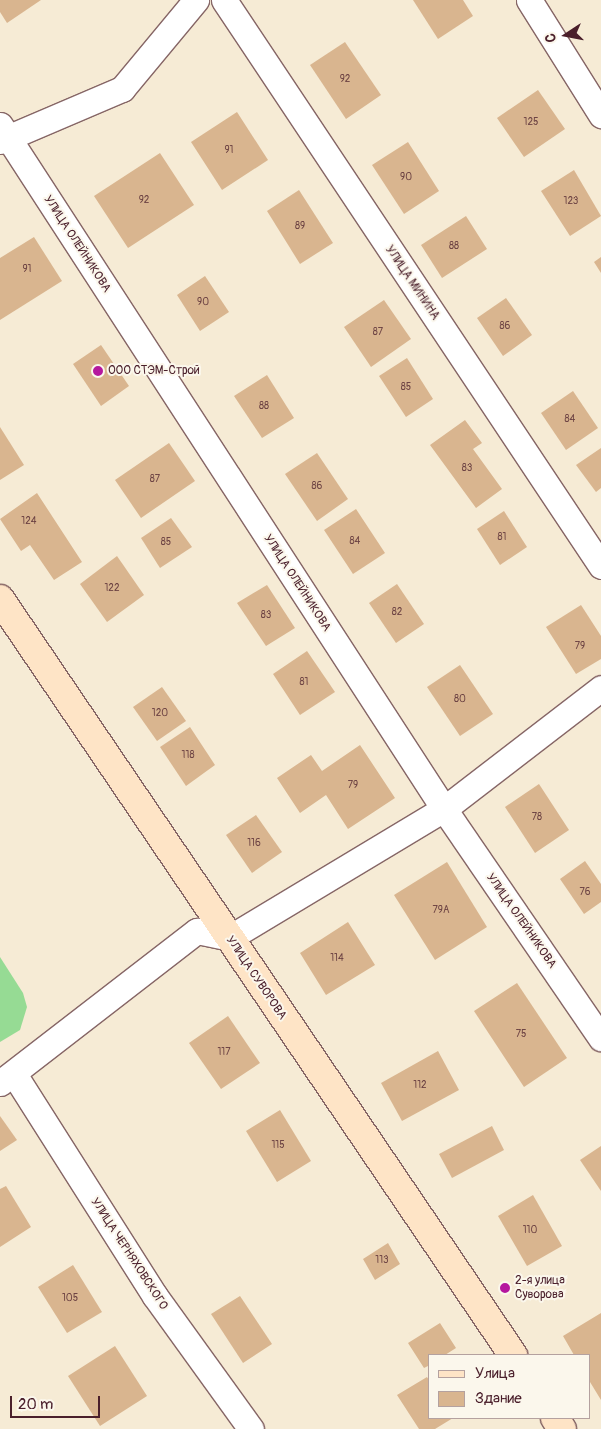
<!DOCTYPE html>
<meta charset="utf-8">
<style>
body{margin:0}
#map{position:relative;width:601px;height:1429px;overflow:hidden;background:#f6ebd5;font-family:Pangolin,sans-serif}
div>[style]{position:absolute}
.green>*{inset:0;background:#96db94}
.building>*{inset:0;background:#d9b58f}
.roads{filter:drop-shadow(1px 0 #866666) drop-shadow(-1px 0 #866666) drop-shadow(0 1px #866666) drop-shadow(0 -1px #866666)}
.street>*{height:25px;margin:-12.5px;padding:0 12.5px;transform-origin:12.5px;border-radius:12.5px;background:#fff}
.secondary>*{height:28px;margin:-14px;padding:0 14px;transform-origin:14px;border-radius:14px;background:#fee4c6}
.dots>*{width:14px;height:14px;translate:-50% -50%;box-sizing:border-box;border:2px solid #fbf7ec;border-radius:50%}
span{translate:-50% -50%;white-space:nowrap;text-align:center;line-height:1.15;-webkit-text-stroke:4px #fbf7ec;paint-order:stroke}
.number-label{font-size:10px;color:#6e4444}
.number-label span{-webkit-text-stroke-width:0}
.street-label{font-size:12px;color:#4a1f2b}
.poi-label{font-size:12px;color:#4a1f2b}
.left{translate:0 -50%;text-align:left}
.legend{position:absolute;left:428px;top:1354px;width:162px;height:65px;box-sizing:border-box;background:#fbf7ec;border:1px solid #b4a19f;margin:0;padding:6px 9px;list-style:none;font-size:15px;color:#4a1f2b}
.legend li{display:flex;align-items:center;gap:10px;height:25px}
.legend b{width:25px;border:1px solid #b4a19f}
.north{position:absolute;left:541px;top:10px;width:50px;height:50px;-webkit-text-stroke:4px #fbf7ec;paint-order:stroke;rotate:259deg;font-size:14px;font-weight:700;line-height:20px;text-align:center;color:#4a1f2b}
.north::after{content:'';display:block;margin:auto;width:18px;height:22px;background:#4a1f2b;clip-path:polygon(50% 0,100% 100%,50% 72%,0 100%)}
.scale{position:absolute;left:10px;top:1396px;width:90px;height:22px;box-sizing:border-box;border:2px solid #4a1f2b;border-top:0;padding-left:6px;font-size:15px;line-height:18px;white-space:nowrap;color:#4a1f2b;-webkit-text-stroke:4px #fbf7ec;paint-order:stroke}
</style>
<div id="map">
<div class="green">
<div style="clip-path:polygon(0 957px,23px 993px,27px 1007px,20px 1030px,0 1042px)"></div>
</div>
<div class="building">
<div style="clip-path:polygon(0 0,41px 0,7px 23px,0 12px)"></div>
<div style="clip-path:polygon(413px 0,463px 0,473px 16px,438px 39px)"></div>
<div style="clip-path:polygon(345px 42px,381px 95px,346px 119px,310px 65px)"></div>
<div style="clip-path:polygon(538px 90px,565px 129px,524px 157px,497px 118px)"></div>
<div style="clip-path:polygon(237px 112px,268px 160px,222px 190px,191px 142px)"></div>
<div style="clip-path:polygon(408px 142px,439px 191px,404px 214px,372px 165px)"></div>
<div style="clip-path:polygon(160px 153px,194px 205px,128px 248px,94px 196px)"></div>
<div style="clip-path:polygon(574px 170px,601px 216px,570px 236px,541px 191px)"></div>
<div style="clip-path:polygon(299px 190px,333px 243px,300px 264px,267px 211px)"></div>
<div style="clip-path:polygon(466px 216px,487px 249px,442px 278px,421px 245px)"></div>
<div style="clip-path:polygon(34px 237px,62px 281px,0 320px,0 258px)"></div>
<div style="clip-path:polygon(601px 257px,601px 273px,594px 262px)"></div>
<div style="clip-path:polygon(205px 276px,229px 312px,200px 331px,177px 295px)"></div>
<div style="clip-path:polygon(506px 298px,532px 335px,503px 356px,477px 318px)"></div>
<div style="clip-path:polygon(384px 300px,411px 339px,371px 367px,344px 327px)"></div>
<div style="clip-path:polygon(101px 345px,129px 386px,101px 406px,73px 364px)"></div>
<div style="clip-path:polygon(407px 358px,433px 399px,406px 417px,379px 376px)"></div>
<div style="clip-path:polygon(267px 375px,294px 418px,262px 438px,234px 396px)"></div>
<div style="clip-path:polygon(573px 391px,598px 428px,566px 450px,541px 413px)"></div>
<div style="clip-path:polygon(465px 420px,482px 443px,473px 449px,502px 489px,476px 508px,430px 445px)"></div>
<div style="clip-path:polygon(0 427px,24px 465px,0 480px)"></div>
<div style="clip-path:polygon(169px 443px,195px 481px,141px 518px,115px 480px)"></div>
<div style="clip-path:polygon(601px 448px,601px 488px,596px 492px,576px 465px)"></div>
<div style="clip-path:polygon(317px 453px,348px 499px,317px 521px,285px 474px)"></div>
<div style="clip-path:polygon(37px 493px,82px 562px,54px 580px,30px 545px,21px 551px,0 519px)"></div>
<div style="clip-path:polygon(356px 509px,385px 553px,353px 574px,324px 530px)"></div>
<div style="clip-path:polygon(504px 511px,527px 547px,500px 565px,477px 529px)"></div>
<div style="clip-path:polygon(171px 518px,192px 547px,160px 568px,141px 538px)"></div>
<div style="clip-path:polygon(117px 556px,144px 595px,107px 622px,80px 584px)"></div>
<div style="clip-path:polygon(397px 584px,424px 624px,396px 643px,369px 603px)"></div>
<div style="clip-path:polygon(267px 585px,295px 628px,266px 646px,237px 603px)"></div>
<div style="clip-path:polygon(581px 605px,601px 636px,601px 659px,576px 674px,546px 627px)"></div>
<div style="clip-path:polygon(307px 651px,335px 692px,300px 715px,273px 674px)"></div>
<div style="clip-path:polygon(460px 665px,493px 714px,460px 736px,427px 687px)"></div>
<div style="clip-path:polygon(162px 687px,186px 721px,157px 741px,133px 707px)"></div>
<div style="clip-path:polygon(190px 727px,215px 765px,186px 786px,160px 747px)"></div>
<div style="clip-path:polygon(360px 745px,395px 798px,348px 829px,326px 795px,300px 813px,277px 778px,311px 755px,322px 771px)"></div>
<div style="clip-path:polygon(539px 784px,569px 830px,535px 853px,505px 807px)"></div>
<div style="clip-path:polygon(256px 815px,282px 852px,252px 873px,226px 835px)"></div>
<div style="clip-path:polygon(585px 861px,601px 884px,601px 902px,584px 914px,560px 879px)"></div>
<div style="clip-path:polygon(447px 862px,487px 927px,435px 960px,394px 895px)"></div>
<div style="clip-path:polygon(348px 922px,375px 965px,326px 995px,300px 953px)"></div>
<div style="clip-path:polygon(517px 983px,567px 1058px,524px 1087px,474px 1011px)"></div>
<div style="clip-path:polygon(228px 1016px,260px 1063px,221px 1089px,189px 1043px)"></div>
<div style="clip-path:polygon(438px 1051px,459px 1090px,402px 1121px,381px 1083px)"></div>
<div style="clip-path:polygon(280px 1110px,311px 1161px,277px 1182px,246px 1131px)"></div>
<div style="clip-path:polygon(0 1116px,17px 1140px,0 1151px)"></div>
<div style="clip-path:polygon(492px 1126px,504px 1150px,452px 1178px,439px 1154px)"></div>
<div style="clip-path:polygon(601px 1146px,601px 1191px,580px 1160px)"></div>
<div style="clip-path:polygon(6px 1186px,31px 1227px,0 1247px,0 1189px)"></div>
<div style="clip-path:polygon(533px 1195px,562px 1246px,527px 1266px,498px 1216px)"></div>
<div style="clip-path:polygon(388px 1243px,400px 1264px,375px 1280px,363px 1259px)"></div>
<div style="clip-path:polygon(73px 1265px,102px 1312px,67px 1333px,38px 1287px)"></div>
<div style="clip-path:polygon(240px 1296px,272px 1344px,243px 1363px,211px 1314px)"></div>
<div style="clip-path:polygon(601px 1313px,601px 1400px,590px 1382px,590px 1355px,574px 1355px,563px 1336px)"></div>
<div style="clip-path:polygon(440px 1323px,456px 1348px,445px 1355px,430px 1355px,430px 1365px,424px 1368px,408px 1343px)"></div>
<div style="clip-path:polygon(115px 1346px,147px 1396px,100px 1426px,68px 1376px)"></div>
<div style="clip-path:polygon(427px 1377px,430px 1382px,430px 1418px,453px 1418px,435px 1429px,419px 1429px,397px 1395px)"></div>
</div>
<div class="roads">
<div class="street">
<div style="left:224px;top:0;width:680px;rotate:56.33deg"></div>
<div style="left:529px;top:0;width:136px;rotate:57.9deg"></div>
<div style="left:0;top:125px;width:815px;rotate:57.01deg"></div>
<div style="left:444px;top:809px;width:278px;rotate:55.6deg"></div>
<div style="left:0;top:141px;width:133px;rotate:-23.1deg"></div>
<div style="left:122px;top:89px;width:116px;rotate:-50.3deg"></div>
<div style="left:14px;top:1074px;width:263px;rotate:57.6deg"></div>
<div style="left:155px;top:1296px;width:164px;rotate:54.2deg"></div>
<div style="left:0;top:1083px;width:249px;rotate:-37.7deg"></div>
<div style="left:197px;top:931px;width:33px;rotate:12deg"></div>
<div style="left:229px;top:938px;width:251px;rotate:-31deg"></div>
<div style="left:444px;top:809px;width:198px;rotate:-37.6deg"></div>
</div>
<div class="secondary">
<div style="left:0;top:599px;width:914px;rotate:55.84deg"></div>
<div style="left:555px;top:1418px;width:13px;rotate:58deg"></div>
</div>
</div>
<div class="dots">
<div style="left:98px;top:371px;background:#b5179e"></div>
<div style="left:505px;top:1288px;background:#b5179e"></div>
</div>
<div class="number-label">
<span style="left:345px;top:80px">92</span>
<span style="left:531px;top:123px">125</span>
<span style="left:229px;top:151px">91</span>
<span style="left:406px;top:178px">90</span>
<span style="left:144px;top:201px">92</span>
<span style="left:571px;top:202px">123</span>
<span style="left:300px;top:227px">89</span>
<span style="left:454px;top:247px">88</span>
<span style="left:27px;top:270px">91</span>
<span style="left:203px;top:303px">90</span>
<span style="left:505px;top:327px">86</span>
<span style="left:378px;top:333px">87</span>
<span style="left:406px;top:388px">85</span>
<span style="left:264px;top:407px">88</span>
<span style="left:570px;top:420px">84</span>
<span style="left:467px;top:469px">83</span>
<span style="left:155px;top:480px">87</span>
<span style="left:317px;top:487px">86</span>
<span style="left:29px;top:522px">124</span>
<span style="left:502px;top:538px">81</span>
<span style="left:355px;top:542px">84</span>
<span style="left:166px;top:543px">85</span>
<span style="left:112px;top:589px">122</span>
<span style="left:397px;top:613px">82</span>
<span style="left:266px;top:616px">83</span>
<span style="left:580px;top:647px">79</span>
<span style="left:304px;top:683px">81</span>
<span style="left:460px;top:700px">80</span>
<span style="left:160px;top:714px">120</span>
<span style="left:188px;top:756px">118</span>
<span style="left:353px;top:786px">79</span>
<span style="left:537px;top:818px">78</span>
<span style="left:254px;top:844px">116</span>
<span style="left:585px;top:893px">76</span>
<span style="left:441px;top:911px">79А</span>
<span style="left:337px;top:959px">114</span>
<span style="left:521px;top:1035px">75</span>
<span style="left:224px;top:1053px">117</span>
<span style="left:420px;top:1086px">112</span>
<span style="left:278px;top:1146px">115</span>
<span style="left:530px;top:1231px">110</span>
<span style="left:382px;top:1261px">113</span>
<span style="left:70px;top:1299px">105</span>
</div>
<div class="street-label">
<span style="left:77px;top:244px;rotate:57deg">УЛИЦА ОЛЕЙНИКОВА</span>
<span style="left:412px;top:283px;rotate:56deg">УЛИЦА МИНИНА</span>
<span style="left:297px;top:583px;rotate:57deg">УЛИЦА ОЛЕЙНИКОВА</span>
<span style="left:521px;top:921px;rotate:55deg">УЛИЦА ОЛЕЙНИКОВА</span>
<span style="left:256px;top:978px;rotate:56deg">УЛИЦА СУВОРОВА</span>
<span style="left:129px;top:1254px;rotate:57deg">УЛИЦА ЧЕРНЯХОВСКОГО</span>
</div>
<div class="poi-label">
<span class="left" style="left:108px;top:371px">ООО СТЭМ-Строй</span>
<span class="left" style="left:515px;top:1288px">2-я улица<br>Суворова</span>
</div>
<ul class="legend">
<li><b style="height:6px;background:#fee4c6"></b>Улица</li>
<li><b style="height:14px;background:#d9b58f"></b>Здание</li>
</ul>
<div class="north">С</div>
<div class="scale">20 m</div>
</div>
